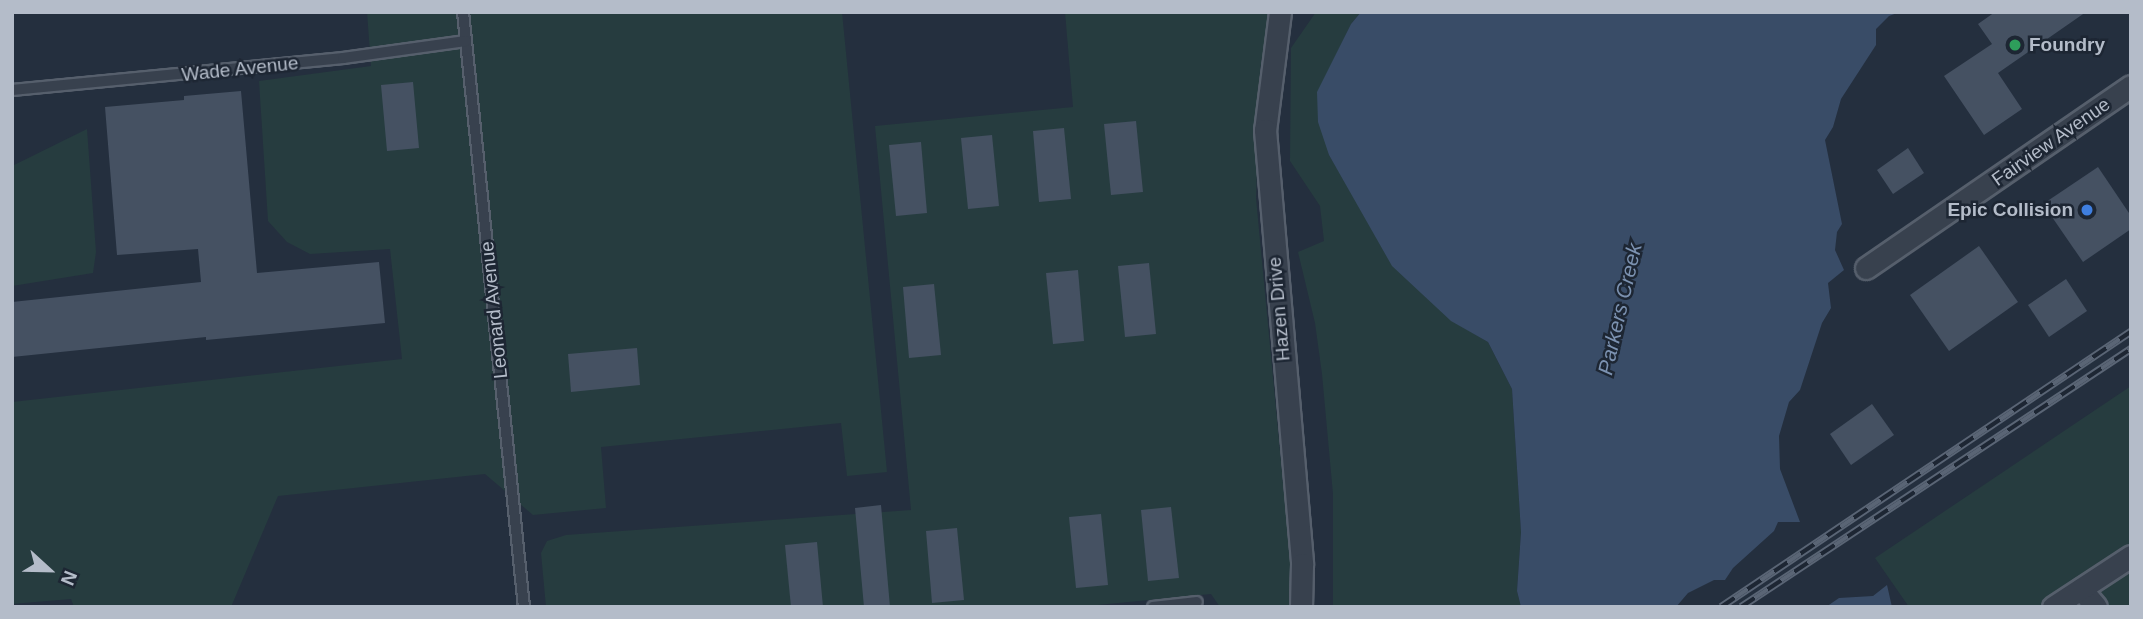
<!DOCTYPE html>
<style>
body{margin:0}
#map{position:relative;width:2143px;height:619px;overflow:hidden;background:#242f3e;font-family:Helvetica,sans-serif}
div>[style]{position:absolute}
.green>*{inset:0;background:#263c3f}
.water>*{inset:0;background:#394c67}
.building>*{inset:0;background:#455162}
.roads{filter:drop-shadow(2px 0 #565f6c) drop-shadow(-2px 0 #565f6c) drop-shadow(0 2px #565f6c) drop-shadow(0 -2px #565f6c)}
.service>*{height:10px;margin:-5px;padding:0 5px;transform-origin:5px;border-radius:5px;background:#38414e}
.minor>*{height:21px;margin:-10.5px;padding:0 10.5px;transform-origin:10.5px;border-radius:10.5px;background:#38414e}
.rail>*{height:8px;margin-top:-4px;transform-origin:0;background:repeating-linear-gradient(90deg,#1d2633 0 16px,#5a6575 0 32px);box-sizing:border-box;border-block:2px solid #5a6575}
.dots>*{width:19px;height:19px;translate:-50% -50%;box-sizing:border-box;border:4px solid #1d2633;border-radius:50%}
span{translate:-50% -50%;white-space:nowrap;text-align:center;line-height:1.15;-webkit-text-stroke:5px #1d2633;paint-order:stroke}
.poi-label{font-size:19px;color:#b4bcc9;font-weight:700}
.left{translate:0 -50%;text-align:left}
.right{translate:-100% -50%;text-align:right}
.street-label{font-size:19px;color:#b4bcc9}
.water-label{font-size:21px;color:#7c92b1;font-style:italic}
.frame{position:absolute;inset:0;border:14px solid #b4bcc9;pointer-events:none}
.north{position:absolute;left:14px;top:535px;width:70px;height:70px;-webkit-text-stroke:5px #1d2633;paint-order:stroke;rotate:112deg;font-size:19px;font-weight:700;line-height:28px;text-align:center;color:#b4bcc9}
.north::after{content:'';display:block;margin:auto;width:24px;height:32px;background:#b4bcc9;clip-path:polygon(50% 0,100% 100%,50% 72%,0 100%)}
</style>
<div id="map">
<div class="green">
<div style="clip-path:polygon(367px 12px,842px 12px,887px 472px,847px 476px,841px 423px,601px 447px,606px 508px,533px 515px,485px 474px,278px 496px,231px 607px,74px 607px,71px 599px,12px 604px,12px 402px,402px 359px,390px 249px,310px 254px,287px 242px,268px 221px,259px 81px,371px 66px)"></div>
<div style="clip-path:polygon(1065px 12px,1269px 12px,1260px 70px,1256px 198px,1292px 578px,1292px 607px,1220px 607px,1211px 594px,1077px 607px,546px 607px,541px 553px,547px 541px,566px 535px,911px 510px,875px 126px,1073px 107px)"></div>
<div style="clip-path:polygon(1316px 12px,1361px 12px,1351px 24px,1318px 92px,1329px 155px,1359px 205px,1437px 306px,1451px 320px,1488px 342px,1512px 389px,1521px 532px,1517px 591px,1521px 607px,1333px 607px,1333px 494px,1322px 374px,1315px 323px,1298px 252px,1324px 241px,1320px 206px,1290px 161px,1291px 48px)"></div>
<div style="clip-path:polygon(87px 129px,96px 252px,93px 273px,12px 286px,12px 166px)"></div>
<div style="clip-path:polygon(2131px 386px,2131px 607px,1909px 607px,1875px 558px)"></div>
</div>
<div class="water">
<div style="clip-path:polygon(1361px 12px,1900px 12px,1889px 16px,1876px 29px,1876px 45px,1841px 99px,1833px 127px,1825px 140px,1842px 224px,1837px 232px,1835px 250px,1844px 270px,1828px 283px,1831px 308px,1822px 323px,1800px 390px,1789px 402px,1779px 436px,1780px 469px,1800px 522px,1778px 522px,1774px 531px,1733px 568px,1725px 580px,1714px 580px,1688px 593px,1676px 607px,1521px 607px,1517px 591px,1521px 532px,1512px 389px,1488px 342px,1451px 321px,1392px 266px,1329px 155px,1318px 122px,1317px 92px,1351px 24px)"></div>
<div style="clip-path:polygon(1887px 585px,1892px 607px,1826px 607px,1839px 598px,1873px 596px)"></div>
</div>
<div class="building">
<div style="clip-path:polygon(1995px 12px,2086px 12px,1998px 73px,2022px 109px,1984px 135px,1944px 76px,1992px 44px,1978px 24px)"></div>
<div style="clip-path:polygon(413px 82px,419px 148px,387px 151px,381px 85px)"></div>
<div style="clip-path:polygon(241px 91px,257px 273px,379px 262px,385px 323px,206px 340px,206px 337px,12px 357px,12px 302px,201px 282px,198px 249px,117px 255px,105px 107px,184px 100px,184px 96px)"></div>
<div style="clip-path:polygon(1136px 121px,1143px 192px,1111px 195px,1104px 124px)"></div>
<div style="clip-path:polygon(1064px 128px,1071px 199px,1039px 202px,1033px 131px)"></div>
<div style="clip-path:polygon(992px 135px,999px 206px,968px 209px,961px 138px)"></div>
<div style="clip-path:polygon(921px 142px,927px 213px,896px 216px,889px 145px)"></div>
<div style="clip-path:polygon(1908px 148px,1924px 173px,1893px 194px,1877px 170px)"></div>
<div style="clip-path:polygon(2098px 167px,2131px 216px,2131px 229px,2083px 262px,2043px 204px)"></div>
<div style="clip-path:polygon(1979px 246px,2018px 302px,1949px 351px,1910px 295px)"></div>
<div style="clip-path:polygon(1149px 263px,1156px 334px,1125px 337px,1118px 266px)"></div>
<div style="clip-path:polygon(1078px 270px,1084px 341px,1053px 344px,1046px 273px)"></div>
<div style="clip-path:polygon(2066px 279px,2087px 311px,2049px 337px,2028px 305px)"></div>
<div style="clip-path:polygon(934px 284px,941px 355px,909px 358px,903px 287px)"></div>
<div style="clip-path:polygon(637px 348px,640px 385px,571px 392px,568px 354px)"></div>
<div style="clip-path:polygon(1872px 404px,1894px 435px,1851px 465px,1830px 434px)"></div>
<div style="clip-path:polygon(881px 505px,890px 607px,864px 607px,855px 508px)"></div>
<div style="clip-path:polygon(1171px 507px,1179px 578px,1148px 581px,1141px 510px)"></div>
<div style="clip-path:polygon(1101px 514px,1108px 585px,1076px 588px,1069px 517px)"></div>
<div style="clip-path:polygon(957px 528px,964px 600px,932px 603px,926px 531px)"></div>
<div style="clip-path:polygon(817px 542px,823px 607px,791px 607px,785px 545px)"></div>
</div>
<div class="roads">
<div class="service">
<div style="left:463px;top:12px;width:598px;rotate:84.15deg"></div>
<div style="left:12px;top:90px;width:333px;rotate:-5.5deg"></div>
<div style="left:343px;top:58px;width:124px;rotate:-7.9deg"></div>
<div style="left:1153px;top:607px;width:44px;rotate:-6.5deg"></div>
</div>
<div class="minor">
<div style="left:1280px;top:12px;width:119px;rotate:97.2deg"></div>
<div style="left:1265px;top:130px;width:436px;rotate:85.1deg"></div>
<div style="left:1302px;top:564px;width:43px;rotate:91.3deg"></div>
<div style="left:1866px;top:268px;width:321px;rotate:-34.5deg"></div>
<div style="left:2081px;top:589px;width:23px;rotate:50deg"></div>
<div style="left:2053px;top:607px;width:93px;rotate:-33.2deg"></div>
</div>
</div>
<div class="rail">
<div style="left:1721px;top:607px;width:494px;rotate:-33.9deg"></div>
<div style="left:1741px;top:607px;width:468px;rotate:-33.5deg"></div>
</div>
<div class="dots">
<div style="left:2015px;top:45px;background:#2e9e5b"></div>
<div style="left:2087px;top:210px;background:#3f7fe0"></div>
</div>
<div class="poi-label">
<span class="left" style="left:2029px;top:45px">Foundry</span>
<span class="right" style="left:2073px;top:210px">Epic Collision</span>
</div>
<div class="street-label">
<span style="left:240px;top:69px;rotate:-6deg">Wade Avenue</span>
<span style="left:2051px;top:142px;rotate:-35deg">Fairview Avenue</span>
<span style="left:1279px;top:309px;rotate:-95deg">Hazen Drive</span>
<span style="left:494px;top:310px;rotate:-96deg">Leonard Avenue</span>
</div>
<div class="water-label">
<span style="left:1620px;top:309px;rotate:-77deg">Parkers Creek</span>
</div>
<div class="frame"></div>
<div class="north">N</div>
</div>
